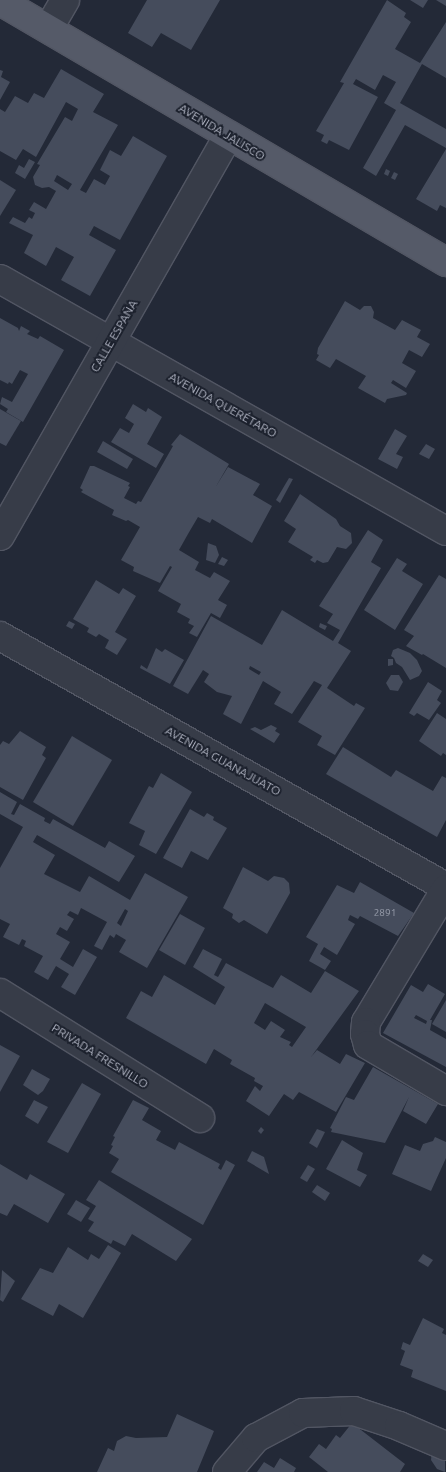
<!DOCTYPE html>
<meta charset="utf-8">
<style>
body{margin:0}
#map{position:relative;width:446px;height:1472px;overflow:hidden;background:#232937;font-family:Ubuntu,sans-serif}
div>[style]{position:absolute}
.building>*{inset:0;background:#454c5c}
.roads{filter:drop-shadow(1px 0 #525663) drop-shadow(-1px 0 #525663) drop-shadow(0 1px #525663) drop-shadow(0 -1px #525663)}
.minor>*{height:28px;margin:-14px;padding:0 14px;transform-origin:14px;border-radius:14px;background:#373c48}
.major>*{height:28px;margin:-14px;padding:0 14px;transform-origin:14px;border-radius:14px;background:#555a68}
span{translate:-50% -50%;white-space:nowrap;text-align:center;line-height:1.15;-webkit-text-stroke:4px #1c212d;paint-order:stroke}
.number-label{font-size:10px;color:#979caa}
.number-label span{-webkit-text-stroke-width:0}
.street-label{font-size:12px;color:#b2b6c4}
</style>
<div id="map">
<div class="building">
<div style="clip-path:polygon(147px 0,220px 0,191px 50px,161px 33px,152px 47px,128px 33px)"></div>
<div style="clip-path:polygon(387px 0,406px 13px,404px 17px,411px 22px,395px 49px,420px 63px,446px 22px,446px 78px,422px 64px,400px 103px,446px 129px,446px 148px,405px 125px,376px 176px,363px 168px,396px 110px,384px 103px,396px 82px,383px 75px,375px 90px,356px 79px,353px 84px,378px 97px,349px 150px,329px 140px,327px 144px,321px 141px,324px 135px,316px 131px,344px 83px,340px 82px)"></div>
<div style="clip-path:polygon(410px 0,428px 0,423px 8px)"></div>
<div style="clip-path:polygon(436px 0,446px 0,446px 6px)"></div>
<div style="clip-path:polygon(evenodd,61px 69px,104px 94px,93px 112px,118px 125px,80px 190px,86px 193px,94px 179px,105px 185px,110px 176px,100px 170px,110px 150px,121px 156px,133px 136px,167px 156px,120px 240px,94px 226px,89px 235px,116px 250px,90px 296px,61px 280px,74px 257px,56px 247px,46px 266px,24px 253px,33px 235px,9px 223px,13px 217px,25px 223px,29px 217px,32px 219px,35px 213px,29px 210px,34px 202px,46px 209px,56px 191px,49px 187px,42px 188px,35px 185px,33px 177px,40px 165px,37px 164px,65px 117px,72px 121px,78px 109px,66px 102px,36px 157px,23px 149px,16px 160px,0 151px,0 109px,5px 112px,15px 96px,28px 103px,34px 93px,44px 98px,61px 69px,57px 175px,72px 184px,68px 190px,54px 181px,57px 175px)"></div>
<div style="clip-path:polygon(0 70px,3px 71px,1px 77px,10px 82px,0 100px)"></div>
<div style="clip-path:polygon(446px 149px,446px 208px,440px 205px,437px 211px,416px 199px)"></div>
<div style="clip-path:polygon(29px 159px,35px 162px,25px 179px,15px 173px,19px 165px,24px 168px)"></div>
<div style="clip-path:polygon(386px 169px,390px 171px,388px 176px,384px 174px)"></div>
<div style="clip-path:polygon(394px 172px,398px 174px,395px 180px,391px 178px)"></div>
<div style="clip-path:polygon(0 180px,16px 190px,0 216px)"></div>
<div style="clip-path:polygon(345px 301px,360px 310px,364px 306px,371px 306px,374px 312px,373px 318px,395px 330px,402px 320px,421px 330px,417px 337px,430px 344px,422px 357px,409px 350px,402px 363px,416px 371px,406px 388px,393px 380px,391px 383px,407px 393px,406px 395px,387px 399px,385px 403px,358px 388px,366px 376px,336px 359px,330px 368px,316px 360px,319px 355px,317px 354px,318px 348px)"></div>
<div style="clip-path:polygon(0 318px,18px 328px,19px 331px,21px 326px,30px 331px,27px 334px,38px 339px,40px 336px,64px 350px,23px 422px,6px 412px,8px 409px,0 404px,2px 397px,12px 402px,28px 374px,20px 370px,12px 384px,9px 382px,8px 384px,0 380px)"></div>
<div style="clip-path:polygon(133px 404px,146px 412px,148px 408px,162px 417px,147px 444px,164px 454px,156px 468px,111px 442px,120px 428px,129px 433px,134px 424px,125px 418px)"></div>
<div style="clip-path:polygon(0 409px,21px 421px,6px 446px,0 443px)"></div>
<div style="clip-path:polygon(395px 429px,407px 436px,396px 454px,403px 457px,397px 469px,378px 459px)"></div>
<div style="clip-path:polygon(180px 434px,229px 464px,215px 488px,228px 467px,260px 484px,253px 495px,272px 506px,252px 543px,212px 519px,210px 523px,198px 517px,188px 534px,179px 550px,199px 562px,195px 570px,210px 578px,214px 572px,230px 581px,218px 600px,227px 605px,220px 618px,211px 613px,197px 637px,189px 633px,194px 626px,188px 623px,190px 619px,177px 612px,181px 604px,158px 591px,172px 567px,170px 566px,160px 583px,133px 571px,134px 567px,121px 560px,140px 527px,128px 520px,126px 521px,112px 515px,114px 510px,81px 492px,83px 490px,80px 488px,90px 466px,94px 466px,130px 483px,128px 486px,130px 487px,124px 498px,136px 504px,138px 501px,141px 502px,173px 446px,171px 445px)"></div>
<div style="clip-path:polygon(103px 441px,133px 459px,127px 469px,97px 452px)"></div>
<div style="clip-path:polygon(426px 444px,435px 449px,429px 459px,419px 454px)"></div>
<div style="clip-path:polygon(289px 478px,293px 479px,280px 503px,276px 500px)"></div>
<div style="clip-path:polygon(300px 494px,336px 519px,340px 526px,351px 533px,352px 543px,346px 549px,337px 547px,328px 562px,323px 563px,317px 560px,315px 563px,310px 560px,313px 557px,288px 542px,296px 529px,284px 521px)"></div>
<div style="clip-path:polygon(evenodd,368px 530px,383px 540px,371px 562px,381px 568px,338px 643px,351px 651px,327px 688px,354px 706px,356px 703px,365px 708px,335px 755px,317px 745px,322px 736px,298px 722px,322px 685px,314px 681px,292px 714px,274px 704px,281px 692px,263px 681px,241px 724px,223px 714px,232px 696px,217px 692px,204px 682px,209px 674px,203px 670px,188px 694px,173px 686px,211px 616px,262px 645px,282px 610px,333px 641px,340px 630px,327px 623px,333px 614px,319px 606px,368px 530px,250px 666px,261px 672px,259px 675px,249px 669px,250px 666px)"></div>
<div style="clip-path:polygon(208px 543px,216px 546px,219px 555px,215px 563px,206px 560px)"></div>
<div style="clip-path:polygon(222px 557px,228px 560px,224px 566px,218px 564px)"></div>
<div style="clip-path:polygon(397px 558px,407px 564px,402px 571px,423px 584px,395px 630px,364px 610px)"></div>
<div style="clip-path:polygon(439px 575px,446px 579px,446px 668px,423px 654px,422px 655px,406px 646px,414px 636px,404px 630px)"></div>
<div style="clip-path:polygon(96px 580px,119px 594px,123px 588px,136px 596px,115px 632px,127px 639px,117px 655px,105px 648px,109px 640px,99px 634px,96px 637px,87px 632px,89px 628px,73px 619px)"></div>
<div style="clip-path:polygon(69px 621px,75px 624px,72px 629px,66px 626px)"></div>
<div style="clip-path:polygon(320px 623px,327px 626px,325px 630px,319px 627px)"></div>
<div style="clip-path:polygon(156px 648px,162px 652px,165px 649px,184px 660px,170px 684px,140px 668px,141px 665px,147px 669px)"></div>
<div style="clip-path:polygon(398px 648px,410px 653px,417px 660px,422px 671px,419px 676px,410px 680px,402px 667px,396px 663px,394px 658px,391px 656px,393px 650px)"></div>
<div style="clip-path:polygon(388px 659px,393px 659px,393px 665px,388px 666px)"></div>
<div style="clip-path:polygon(391px 675px,399px 675px,403px 682px,398px 691px,390px 690px,386px 683px)"></div>
<div style="clip-path:polygon(428px 682px,442px 691px,437px 700px,441px 703px,429px 720px,417px 713px,414px 716px,409px 713px)"></div>
<div style="clip-path:polygon(437px 713px,446px 719px,446px 755px,443px 753px,441px 756px,419px 741px)"></div>
<div style="clip-path:polygon(271px 725px,277px 728px,275px 731px,280px 734px,274px 743px,250px 729px,255px 727px,261px 730px)"></div>
<div style="clip-path:polygon(20px 731px,46px 747px,42px 755px,46px 758px,23px 800px,0 787px,0 745px,3px 741px,9px 744px)"></div>
<div style="clip-path:polygon(72px 736px,112px 760px,73px 826px,33px 802px)"></div>
<div style="clip-path:polygon(343px 747px,391px 777px,396px 770px,433px 791px,442px 776px,446px 778px,446px 820px,437px 837px,326px 774px)"></div>
<div style="clip-path:polygon(161px 773px,192px 792px,156px 854px,139px 845px,145px 831px,129px 823px,149px 786px,153px 788px)"></div>
<div style="clip-path:polygon(evenodd,0 792px,17px 802px,11px 814px,14px 815px,20px 804px,45px 818px,44px 821px,50px 824px,53px 819px,105px 848px,109px 841px,135px 856px,119px 882px,37px 835px,33px 842px,55px 855px,44px 874px,80px 892px,89px 876px,130px 900px,145px 873px,188px 897px,147px 968px,119px 952px,126px 940px,116px 934px,114px 938px,110px 935px,102px 950px,94px 946px,107px 922px,81px 908px,78px 915px,70px 911px,67px 915px,74px 919px,67px 931px,60px 927px,56px 934px,70px 942px,60px 959px,73px 967px,83px 949px,97px 957px,75px 995px,61px 987px,69px 974px,56px 966px,48px 980px,34px 972px,43px 956px,24px 946px,26px 941px,22px 939px,19px 945px,3px 937px,10px 924px,0 919px,0 868px,23px 827px,0 814px,0 792px,125px 909px,128px 911px,121px 926px,117px 923px,125px 909px)"></div>
<div style="clip-path:polygon(190px 809px,204px 817px,207px 813px,214px 817px,213px 820px,227px 828px,208px 860px,191px 851px,182px 868px,163px 858px)"></div>
<div style="clip-path:polygon(243px 867px,268px 881px,274px 876px,284px 878px,289px 883px,290px 893px,267px 934px,244px 920px,239px 923px,232px 918px,233px 914px,223px 908px)"></div>
<div style="clip-path:polygon(360px 882px,414px 913px,398px 936px,360px 916px,358px 919px,350px 915px,348px 920px,355px 924px,337px 955px,324px 947px,320px 954px,331px 961px,325px 970px,309px 961px,318px 944px,306px 937px,337px 885px,354px 893px)"></div>
<div style="clip-path:polygon(180px 914px,205px 928px,185px 965px,159px 950px)"></div>
<div style="clip-path:polygon(evenodd,203px 949px,222px 959px,214px 975px,218px 977px,226px 963px,273px 988px,281px 975px,311px 993px,325px 971px,359px 991px,311px 1057px,317px 1050px,340px 1064px,346px 1054px,365px 1063px,336px 1112px,299px 1092px,293px 1100px,284px 1094px,269px 1116px,246px 1101px,255px 1086px,260px 1091px,263px 1086px,254px 1081px,255px 1078px,230px 1064px,232px 1060px,214px 1049px,206px 1064px,126px 1018px,141px 991px,152px 997px,164px 975px,215px 1005px,225px 987px,193px 967px,203px 949px,265px 1003px,306px 1027px,292px 1047px,289px 1045px,291px 1042px,280px 1037px,285px 1030px,271px 1021px,265px 1030px,254px 1023px,265px 1003px)"></div>
<div style="clip-path:polygon(evenodd,428px 984px,445px 994px,430px 1020px,432px 1020px,430px 1030px,446px 1039px,446px 1067px,383px 1033px,411px 985px,423px 992px,428px 984px,416px 1015px,427px 1021px,426px 1024px,414px 1018px,416px 1015px)"></div>
<div style="clip-path:polygon(446px 1000px,446px 1032px,432px 1024px)"></div>
<div style="clip-path:polygon(0 1045px,20px 1056px,0 1092px)"></div>
<div style="clip-path:polygon(373px 1067px,438px 1104px,426px 1124px,403px 1111px,409px 1097px,385px 1143px,331px 1132px,332px 1129px,330px 1128px,346px 1097px,354px 1100px)"></div>
<div style="clip-path:polygon(32px 1069px,50px 1079px,43px 1091px,38px 1095px,23px 1085px)"></div>
<div style="clip-path:polygon(82px 1083px,101px 1094px,68px 1153px,47px 1142px)"></div>
<div style="clip-path:polygon(34px 1100px,48px 1107px,38px 1124px,25px 1116px)"></div>
<div style="clip-path:polygon(133px 1100px,149px 1108px,142px 1120px,161px 1131px,156px 1140px,175px 1150px,179px 1142px,220px 1164px,218px 1168px,221px 1170px,226px 1160px,235px 1165px,203px 1225px,111px 1172px,119px 1159px,109px 1153px,113px 1146px,111px 1145px,115px 1137px,113px 1136px)"></div>
<div style="clip-path:polygon(261px 1127px,264px 1130px,261px 1134px,258px 1131px)"></div>
<div style="clip-path:polygon(317px 1129px,325px 1132px,317px 1148px,309px 1143px)"></div>
<div style="clip-path:polygon(435px 1137px,446px 1142px,446px 1158px,431px 1191px,392px 1174px,405px 1145px,420px 1151px,423px 1144px,433px 1141px)"></div>
<div style="clip-path:polygon(342px 1140px,363px 1153px,357px 1170px,367px 1175px,360px 1187px,326px 1169px)"></div>
<div style="clip-path:polygon(252px 1151px,264px 1157px,269px 1174px,247px 1161px)"></div>
<div style="clip-path:polygon(0 1164px,27px 1180px,30px 1174px,65px 1194px,48px 1223px,14px 1204px,7px 1216px,0 1213px)"></div>
<div style="clip-path:polygon(308px 1165px,315px 1169px,307px 1182px,300px 1178px)"></div>
<div style="clip-path:polygon(99px 1180px,192px 1239px,176px 1261px,132px 1234px,125px 1246px,113px 1240px,111px 1244px,88px 1231px,94px 1222px,88px 1219px,96px 1206px,86px 1200px)"></div>
<div style="clip-path:polygon(317px 1185px,330px 1193px,325px 1201px,312px 1192px)"></div>
<div style="clip-path:polygon(76px 1200px,90px 1208px,81px 1222px,67px 1214px)"></div>
<div style="clip-path:polygon(108px 1245px,121px 1253px,83px 1318px,59px 1304px,53px 1316px,21px 1299px,40px 1268px,53px 1273px,68px 1247px,88px 1260px,91px 1254px,99px 1259px)"></div>
<div style="clip-path:polygon(423px 1254px,433px 1260px,428px 1267px,418px 1261px)"></div>
<div style="clip-path:polygon(2px 1270px,15px 1281px,3px 1302px,0 1300px)"></div>
<div style="clip-path:polygon(423px 1318px,444px 1329px,442px 1333px,446px 1335px,446px 1391px,411px 1377px,413px 1370px,400px 1365px,405px 1351px,401px 1349px,403px 1342px,410px 1345px)"></div>
<div style="clip-path:polygon(177px 1414px,214px 1431px,197px 1472px,97px 1472px,108px 1448px,114px 1451px,117px 1441px,126px 1436px,136px 1438px,167px 1437px)"></div>
<div style="clip-path:polygon(352px 1423px,405px 1464px,400px 1472px,328px 1472px,309px 1457px,319px 1444px,326px 1449px,336px 1435px,340px 1438px)"></div>
<div style="clip-path:polygon(432px 1450px,445px 1456px,445px 1472px,437px 1469px,431px 1460px)"></div>
<div style="clip-path:polygon(280px 1458px,296px 1468px,294px 1472px,257px 1472px,264px 1462px,274px 1468px)"></div>
</div>
<div class="roads">
<div class="minor">
<div style="left:49px;top:28px;width:32px;rotate:-60deg"></div>
<div style="left:0;top:279px;width:512px;rotate:29.47deg"></div>
<div style="left:0;top:536px;width:460px;rotate:-60.3deg"></div>
<div style="left:0;top:636px;width:512px;rotate:29.37deg"></div>
<div style="left:446px;top:889px;width:155px;rotate:121deg"></div>
<div style="left:366px;top:1022px;width:12px;rotate:95deg"></div>
<div style="left:365px;top:1034px;width:11px;rotate:75deg"></div>
<div style="left:368px;top:1045px;width:91px;rotate:30.5deg"></div>
<div style="left:0;top:993px;width:236px;rotate:32deg"></div>
<div style="left:227px;top:1472px;width:45px;rotate:-49.5deg"></div>
<div style="left:256px;top:1438px;width:53px;rotate:-28deg"></div>
<div style="left:303px;top:1413px;width:51px;rotate:-2.2deg"></div>
<div style="left:354px;top:1411px;width:47px;rotate:18.4deg"></div>
<div style="left:399px;top:1426px;width:51px;rotate:23.1deg"></div>
</div>
<div class="major">
<div style="left:0;top:1px;width:517px;rotate:30.34deg"></div>
</div>
</div>
<div class="number-label">
<span style="left:385px;top:913px">2891</span>
</div>
<div class="street-label">
<span style="left:222px;top:132px;rotate:31deg">AVENIDA JALISCO</span>
<span style="left:114px;top:336px;rotate:-60deg">CALLE ESPAÑA</span>
<span style="left:223px;top:405px;rotate:29deg">AVENIDA QUERÉTARO</span>
<span style="left:223px;top:761px;rotate:29deg">AVENIDA GUANAJUATO</span>
<span style="left:100px;top:1056px;rotate:32deg">PRIVADA FRESNILLO</span>
</div>
</div>
